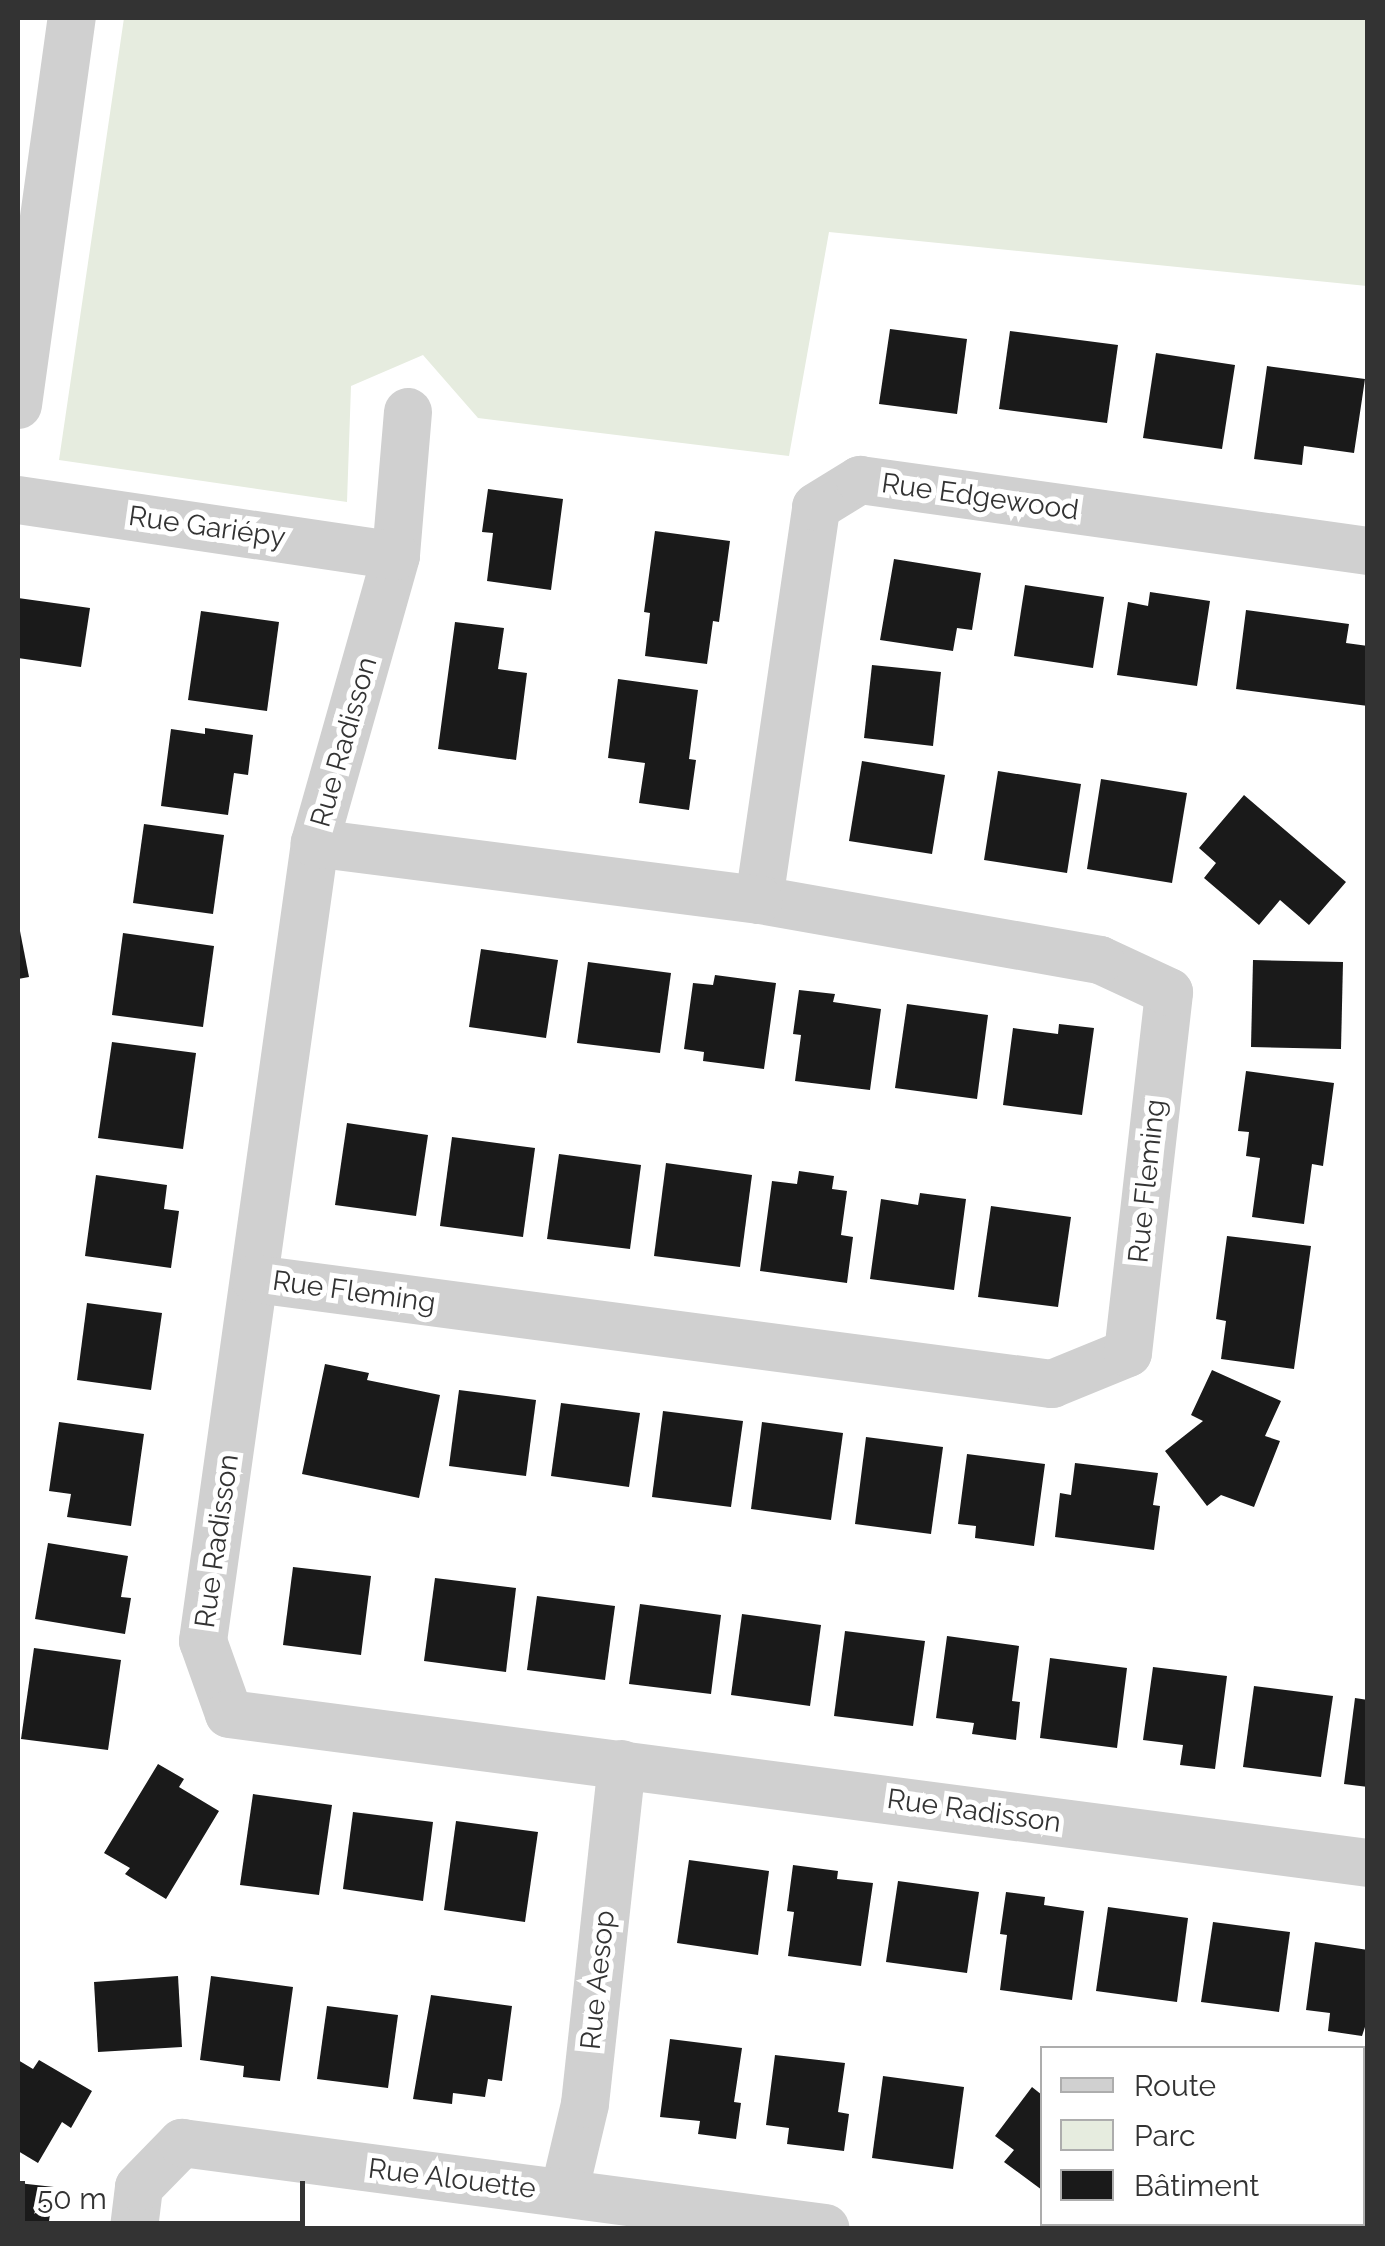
<!DOCTYPE html>
<meta charset="utf-8">
<style>
body{margin:0}
#map{position:relative;width:1385px;height:2246px;overflow:hidden;background:#fff;font-family:Raleway,sans-serif}
div>[style]{position:absolute}
.green>*{inset:0;background:#e6ecdf}
.building>*{inset:0;background:#1a1a1a}
.minor>*{height:48px;margin:-24px;padding:0 24px;transform-origin:24px;border-radius:24px;background:#d0d0d0}
span{translate:-50% -50%;white-space:nowrap;text-align:center;line-height:1.15;-webkit-text-stroke:10px #fff;paint-order:stroke}
.street-label{font-size:28px;color:#333}
.frame{position:absolute;inset:0;border:20px solid #333;pointer-events:none}
.legend{position:absolute;left:1040px;top:2046px;width:325px;height:180px;box-sizing:border-box;background:#fff;border:2px solid #adadad;margin:0;padding:12px 18px;list-style:none;font-size:30px;color:#333}
.legend li{display:flex;align-items:center;gap:20px;height:50px}
.legend b{width:50px;border:2px solid #adadad}
.scale{position:absolute;left:20px;top:2181px;width:285px;height:45px;box-sizing:border-box;border:5px solid #333;border-top:0;padding-left:12px;font-size:30px;line-height:35px;white-space:nowrap;color:#333;-webkit-text-stroke:8px #fff;paint-order:stroke}
</style>
<div id="map">
<div class="green">
<div style="clip-path:polygon(124px 18px,1367px 18px,1367px 286px,829px 232px,789px 456px,478px 418px,423px 355px,351px 386px,347px 502px,59px 460px)"></div>
</div>
<div class="building">
<div style="clip-path:polygon(890px 329px,967px 339px,957px 414px,879px 404px)"></div>
<div style="clip-path:polygon(1010px 331px,1118px 345px,1107px 423px,999px 409px)"></div>
<div style="clip-path:polygon(1156px 353px,1235px 365px,1222px 449px,1143px 438px)"></div>
<div style="clip-path:polygon(1267px 366px,1365px 379px,1354px 453px,1304px 446px,1302px 465px,1254px 459px)"></div>
<div style="clip-path:polygon(488px 489px,563px 499px,551px 590px,487px 581px,493px 533px,482px 532px)"></div>
<div style="clip-path:polygon(655px 531px,730px 541px,719px 622px,713px 621px,707px 664px,645px 656px,650px 613px,644px 612px)"></div>
<div style="clip-path:polygon(894px 559px,981px 573px,972px 630px,957px 628px,953px 651px,880px 640px)"></div>
<div style="clip-path:polygon(1025px 585px,1104px 597px,1093px 668px,1014px 656px)"></div>
<div style="clip-path:polygon(1150px 592px,1210px 601px,1197px 686px,1117px 675px,1128px 602px,1148px 606px)"></div>
<div style="clip-path:polygon(18px 598px,90px 608px,81px 667px,18px 658px)"></div>
<div style="clip-path:polygon(1246px 610px,1349px 624px,1346px 643px,1368px 646px,1368px 706px,1236px 689px)"></div>
<div style="clip-path:polygon(201px 611px,279px 622px,267px 711px,188px 700px)"></div>
<div style="clip-path:polygon(455px 622px,504px 628px,498px 669px,527px 673px,516px 760px,438px 749px)"></div>
<div style="clip-path:polygon(872px 665px,941px 672px,933px 746px,864px 738px)"></div>
<div style="clip-path:polygon(618px 679px,698px 690px,689px 759px,696px 760px,689px 810px,639px 803px,645px 763px,608px 758px)"></div>
<div style="clip-path:polygon(205px 728px,253px 735px,248px 775px,234px 773px,228px 815px,161px 806px,171px 729px,205px 734px)"></div>
<div style="clip-path:polygon(862px 761px,945px 775px,932px 854px,849px 841px)"></div>
<div style="clip-path:polygon(998px 771px,1081px 784px,1067px 873px,984px 860px)"></div>
<div style="clip-path:polygon(1101px 779px,1187px 793px,1172px 883px,1087px 869px)"></div>
<div style="clip-path:polygon(1244px 795px,1346px 882px,1309px 925px,1280px 900px,1259px 925px,1204px 878px,1216px 863px,1199px 848px)"></div>
<div style="clip-path:polygon(144px 824px,224px 835px,213px 914px,133px 903px)"></div>
<div style="clip-path:polygon(19px 926px,29px 977px,18px 979px,18px 927px)"></div>
<div style="clip-path:polygon(123px 933px,214px 946px,203px 1027px,112px 1015px)"></div>
<div style="clip-path:polygon(481px 949px,558px 960px,546px 1038px,469px 1027px)"></div>
<div style="clip-path:polygon(1253px 960px,1343px 962px,1341px 1049px,1251px 1047px)"></div>
<div style="clip-path:polygon(588px 962px,671px 973px,660px 1053px,577px 1043px)"></div>
<div style="clip-path:polygon(715px 975px,776px 983px,764px 1069px,703px 1061px,704px 1052px,684px 1049px,693px 983px,713px 985px)"></div>
<div style="clip-path:polygon(799px 990px,835px 994px,833px 1002px,881px 1009px,870px 1090px,795px 1081px,801px 1035px,793px 1034px)"></div>
<div style="clip-path:polygon(907px 1004px,988px 1015px,977px 1099px,895px 1088px)"></div>
<div style="clip-path:polygon(1059px 1024px,1094px 1028px,1082px 1115px,1003px 1105px,1013px 1028px,1058px 1034px)"></div>
<div style="clip-path:polygon(112px 1042px,196px 1053px,183px 1149px,98px 1138px)"></div>
<div style="clip-path:polygon(1246px 1071px,1334px 1083px,1323px 1166px,1312px 1164px,1304px 1224px,1252px 1217px,1260px 1158px,1246px 1156px,1249px 1132px,1238px 1131px)"></div>
<div style="clip-path:polygon(347px 1123px,428px 1135px,416px 1216px,335px 1205px)"></div>
<div style="clip-path:polygon(452px 1137px,535px 1148px,523px 1237px,440px 1226px)"></div>
<div style="clip-path:polygon(559px 1154px,641px 1165px,630px 1249px,547px 1239px)"></div>
<div style="clip-path:polygon(666px 1163px,752px 1175px,740px 1267px,654px 1256px)"></div>
<div style="clip-path:polygon(799px 1171px,834px 1176px,832px 1189px,847px 1191px,841px 1235px,853px 1237px,847px 1283px,760px 1271px,772px 1181px,797px 1184px)"></div>
<div style="clip-path:polygon(96px 1175px,167px 1185px,164px 1209px,179px 1211px,171px 1268px,85px 1256px)"></div>
<div style="clip-path:polygon(920px 1193px,966px 1199px,954px 1290px,870px 1279px,881px 1199px,918px 1205px)"></div>
<div style="clip-path:polygon(991px 1206px,1071px 1217px,1058px 1307px,978px 1297px)"></div>
<div style="clip-path:polygon(1227px 1236px,1311px 1246px,1294px 1369px,1221px 1359px,1226px 1321px,1216px 1319px)"></div>
<div style="clip-path:polygon(87px 1303px,162px 1313px,151px 1390px,77px 1380px)"></div>
<div style="clip-path:polygon(325px 1364px,369px 1373px,367px 1380px,440px 1395px,419px 1498px,302px 1474px)"></div>
<div style="clip-path:polygon(1212px 1370px,1281px 1401px,1265px 1436px,1280px 1441px,1254px 1507px,1221px 1495px,1207px 1506px,1165px 1451px,1203px 1421px,1191px 1415px)"></div>
<div style="clip-path:polygon(459px 1390px,536px 1400px,526px 1476px,449px 1466px)"></div>
<div style="clip-path:polygon(561px 1403px,640px 1413px,629px 1487px,551px 1476px)"></div>
<div style="clip-path:polygon(663px 1411px,743px 1421px,731px 1507px,652px 1497px)"></div>
<div style="clip-path:polygon(59px 1422px,144px 1434px,131px 1526px,67px 1517px,71px 1494px,49px 1491px)"></div>
<div style="clip-path:polygon(762px 1422px,843px 1433px,831px 1520px,751px 1509px)"></div>
<div style="clip-path:polygon(866px 1437px,943px 1447px,931px 1534px,855px 1524px)"></div>
<div style="clip-path:polygon(967px 1454px,1045px 1464px,1034px 1546px,975px 1538px,976px 1526px,958px 1524px)"></div>
<div style="clip-path:polygon(1075px 1463px,1158px 1473px,1153px 1505px,1160px 1506px,1154px 1550px,1055px 1537px,1060px 1493px,1071px 1495px)"></div>
<div style="clip-path:polygon(48px 1543px,128px 1556px,121px 1597px,131px 1598px,125px 1634px,35px 1619px)"></div>
<div style="clip-path:polygon(293px 1567px,371px 1576px,361px 1655px,283px 1645px)"></div>
<div style="clip-path:polygon(435px 1578px,516px 1588px,506px 1672px,424px 1661px)"></div>
<div style="clip-path:polygon(537px 1596px,615px 1606px,605px 1680px,527px 1670px)"></div>
<div style="clip-path:polygon(640px 1604px,721px 1615px,711px 1694px,629px 1684px)"></div>
<div style="clip-path:polygon(742px 1614px,821px 1625px,810px 1706px,731px 1695px)"></div>
<div style="clip-path:polygon(845px 1631px,925px 1641px,913px 1726px,834px 1716px)"></div>
<div style="clip-path:polygon(947px 1636px,1019px 1646px,1012px 1701px,1020px 1702px,1016px 1740px,972px 1734px,974px 1723px,936px 1718px)"></div>
<div style="clip-path:polygon(34px 1648px,121px 1660px,108px 1750px,21px 1739px)"></div>
<div style="clip-path:polygon(1050px 1658px,1127px 1668px,1117px 1748px,1040px 1738px)"></div>
<div style="clip-path:polygon(1153px 1667px,1227px 1676px,1215px 1769px,1180px 1765px,1183px 1745px,1143px 1740px)"></div>
<div style="clip-path:polygon(1254px 1686px,1333px 1696px,1321px 1777px,1243px 1767px)"></div>
<div style="clip-path:polygon(1355px 1698px,1368px 1700px,1368px 1787px,1344px 1784px)"></div>
<div style="clip-path:polygon(158px 1764px,184px 1779px,179px 1787px,219px 1811px,166px 1899px,125px 1874px,130px 1868px,104px 1853px)"></div>
<div style="clip-path:polygon(253px 1794px,332px 1805px,319px 1895px,240px 1885px)"></div>
<div style="clip-path:polygon(353px 1812px,433px 1822px,423px 1901px,343px 1889px)"></div>
<div style="clip-path:polygon(456px 1821px,538px 1832px,525px 1922px,444px 1910px)"></div>
<div style="clip-path:polygon(689px 1860px,769px 1871px,758px 1955px,677px 1943px)"></div>
<div style="clip-path:polygon(793px 1865px,838px 1871px,837px 1879px,873px 1883px,861px 1966px,788px 1956px,794px 1912px,787px 1911px)"></div>
<div style="clip-path:polygon(898px 1881px,979px 1892px,967px 1973px,886px 1962px)"></div>
<div style="clip-path:polygon(1006px 1892px,1045px 1897px,1044px 1905px,1084px 1911px,1072px 2000px,1000px 1990px,1007px 1935px,1000px 1934px)"></div>
<div style="clip-path:polygon(1108px 1907px,1188px 1918px,1177px 2002px,1096px 1991px)"></div>
<div style="clip-path:polygon(1213px 1922px,1290px 1932px,1279px 2012px,1201px 2002px)"></div>
<div style="clip-path:polygon(1315px 1942px,1368px 1950px,1368px 2018px,1362px 2036px,1328px 2031px,1330px 2013px,1306px 2010px)"></div>
<div style="clip-path:polygon(178px 1976px,182px 2047px,98px 2052px,94px 1982px)"></div>
<div style="clip-path:polygon(211px 1976px,293px 1987px,280px 2081px,243px 2077px,244px 2066px,200px 2060px)"></div>
<div style="clip-path:polygon(431px 1995px,512px 2006px,502px 2081px,488px 2079px,485px 2097px,453px 2093px,452px 2104px,413px 2099px)"></div>
<div style="clip-path:polygon(327px 2006px,398px 2015px,388px 2088px,317px 2079px)"></div>
<div style="clip-path:polygon(670px 2039px,742px 2048px,734px 2102px,741px 2103px,736px 2139px,698px 2134px,700px 2121px,660px 2117px)"></div>
<div style="clip-path:polygon(775px 2055px,845px 2063px,838px 2112px,849px 2114px,844px 2151px,787px 2144px,789px 2128px,766px 2125px)"></div>
<div style="clip-path:polygon(18px 2060px,33px 2069px,39px 2060px,92px 2091px,71px 2128px,62px 2122px,38px 2163px,18px 2151px)"></div>
<div style="clip-path:polygon(883px 2076px,964px 2087px,953px 2169px,872px 2158px)"></div>
<div style="clip-path:polygon(1032px 2087px,1042px 2095px,1042px 2190px,1004px 2162px,1014px 2150px,995px 2136px)"></div>
<div style="clip-path:polygon(1362px 2095px,1368px 2096px,1368px 2180px,1362px 2179px)"></div>
<div style="clip-path:polygon(18px 2183px,54px 2187px,48px 2228px,18px 2228px)"></div>
<div style="clip-path:polygon(1075px 2224px,1159px 2224px,1160px 2228px,1076px 2228px)"></div>
</div>
<div class="minor">
<div style="left:18px;top:405px;width:391px;rotate:-82.1deg"></div>
<div style="left:408px;top:412px;width:144px;rotate:94.8deg"></div>
<div style="left:396px;top:556px;width:298px;rotate:105.8deg"></div>
<div style="left:315px;top:843px;width:806px;rotate:97.99deg"></div>
<div style="left:203px;top:1641px;width:77px;rotate:70.4deg"></div>
<div style="left:229px;top:1714px;width:1149px;rotate:7.45deg"></div>
<div style="left:18px;top:500px;width:382px;rotate:8.4deg"></div>
<div style="left:759px;top:900px;width:397px;rotate:-81.7deg"></div>
<div style="left:816px;top:507px;width:52px;rotate:-31.5deg"></div>
<div style="left:860px;top:480px;width:513px;rotate:7.96deg"></div>
<div style="left:255px;top:1279px;width:804px;rotate:7.51deg"></div>
<div style="left:1052px;top:1384px;width:82px;rotate:-22.2deg"></div>
<div style="left:1128px;top:1353px;width:363px;rotate:-83.5deg"></div>
<div style="left:1169px;top:992px;width:76px;rotate:-155.1deg"></div>
<div style="left:1100px;top:960px;width:346px;rotate:-170deg"></div>
<div style="left:759px;top:900px;width:448px;rotate:-172.7deg"></div>
<div style="left:564px;top:2193px;width:91px;rotate:-76.7deg"></div>
<div style="left:585px;top:2104px;width:342px;rotate:-83.8deg"></div>
<div style="left:134px;top:2228px;width:41px;rotate:-83deg"></div>
<div style="left:139px;top:2187px;width:62px;rotate:-45.7deg"></div>
<div style="left:182px;top:2143px;width:649px;rotate:7.53deg"></div>
</div>
<div class="street-label">
<span style="left:980px;top:497px;rotate:8deg">Rue Edgewood</span>
<span style="left:207px;top:527px;rotate:8deg">Rue Gariépy</span>
<span style="left:344px;top:742px;rotate:-74deg">Rue Radisson</span>
<span style="left:1147px;top:1181px;rotate:-84deg">Rue Fleming</span>
<span style="left:354px;top:1292px;rotate:8deg">Rue Fleming</span>
<span style="left:217px;top:1541px;rotate:-82deg">Rue Radisson</span>
<span style="left:974px;top:1811px;rotate:8deg">Rue Radisson</span>
<span style="left:598px;top:1980px;rotate:-84deg">Rue Aesop</span>
<span style="left:452px;top:2179px;rotate:7deg">Rue Alouette</span>
</div>
<div class="frame"></div>
<ul class="legend">
<li><b style="height:12px;background:#d0d0d0"></b>Route</li>
<li><b style="height:28px;background:#e6ecdf"></b>Parc</li>
<li><b style="height:28px;background:#1a1a1a"></b>Bâtiment</li>
</ul>
<div class="scale">50 m</div>
</div>
